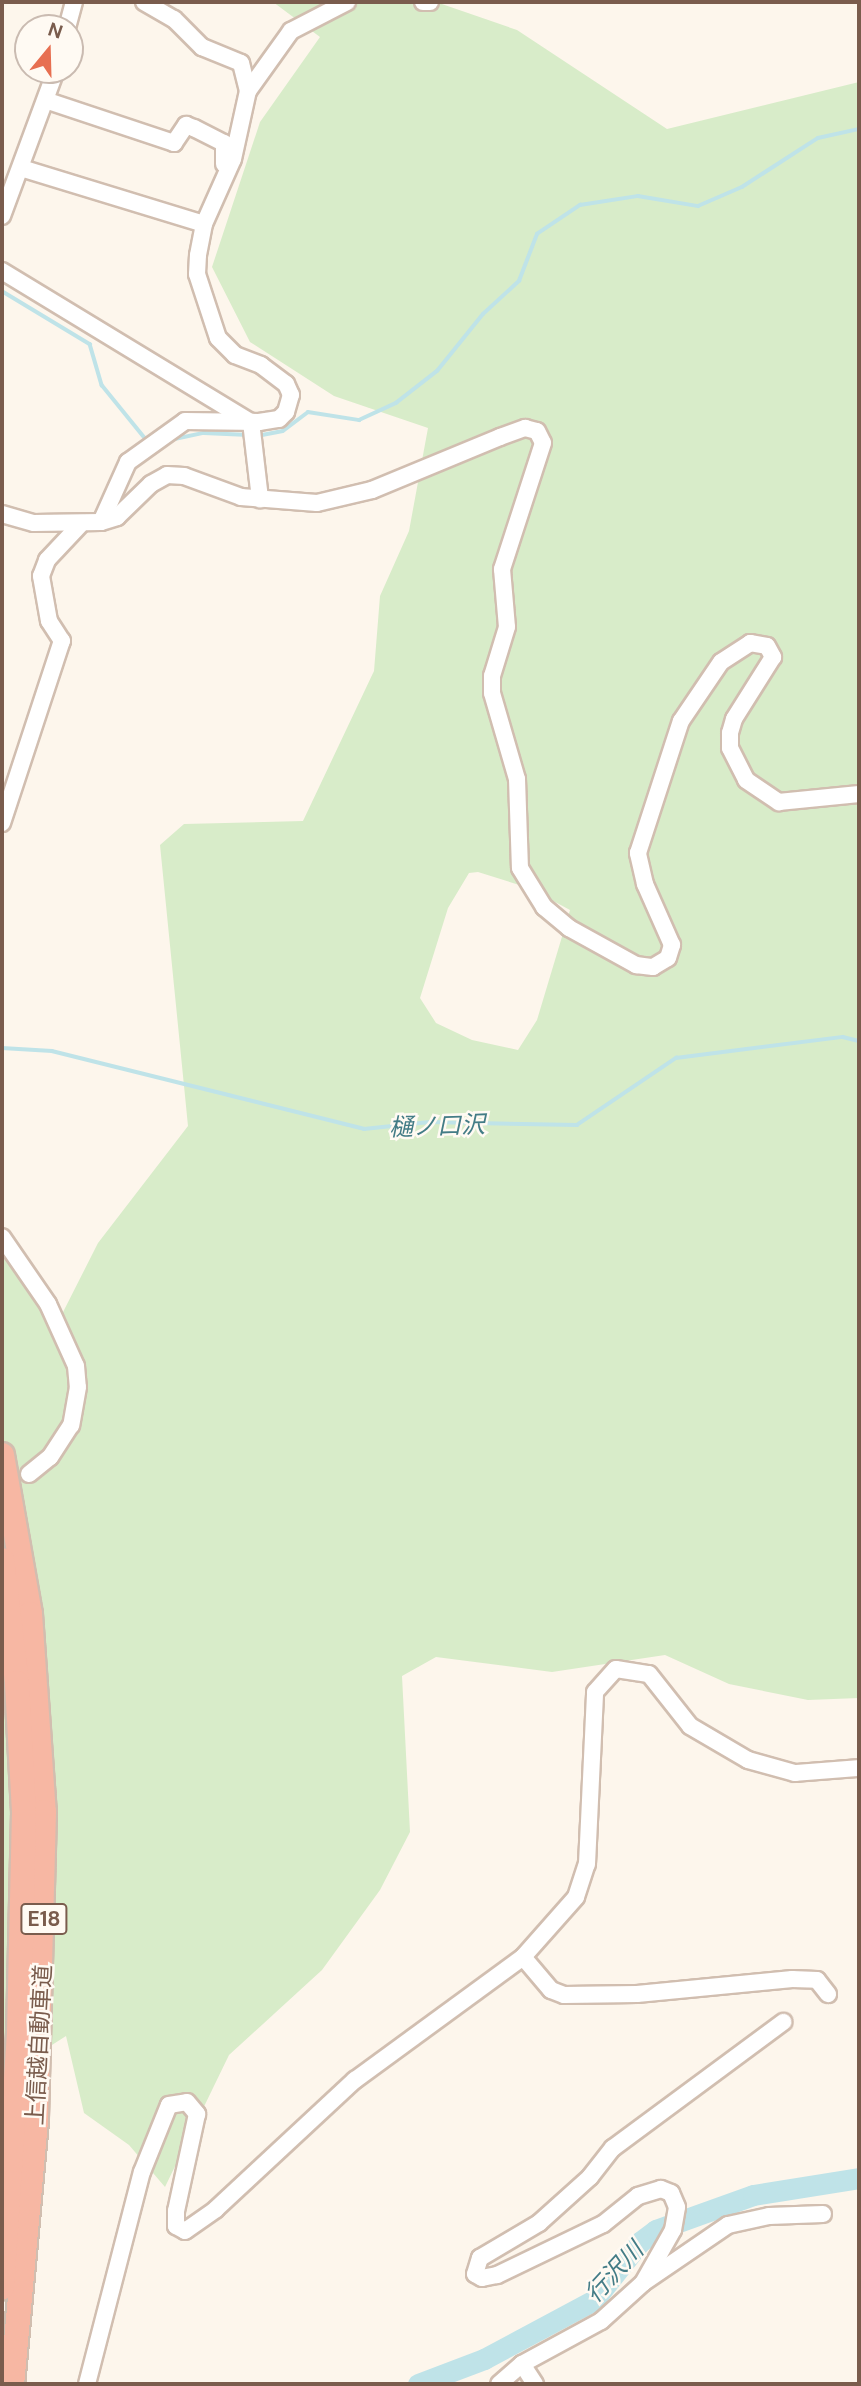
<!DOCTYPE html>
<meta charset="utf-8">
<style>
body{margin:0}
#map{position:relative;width:861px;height:2386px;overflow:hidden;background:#fdf6ec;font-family:"DM Sans","Noto Sans JP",sans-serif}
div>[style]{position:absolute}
.green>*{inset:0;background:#d8ecc9}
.stream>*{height:3.5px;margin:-1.75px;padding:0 1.75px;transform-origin:1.75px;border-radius:1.75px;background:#bfe3e8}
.river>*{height:21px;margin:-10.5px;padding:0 10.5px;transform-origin:10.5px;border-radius:10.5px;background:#bfe3e8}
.roads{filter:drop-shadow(2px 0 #d1beb0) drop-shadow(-2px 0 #d1beb0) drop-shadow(0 2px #d1beb0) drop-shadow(0 -2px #d1beb0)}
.minor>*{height:16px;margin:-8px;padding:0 8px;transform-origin:8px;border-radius:8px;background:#fff}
.highway>*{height:24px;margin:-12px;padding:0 12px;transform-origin:12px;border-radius:12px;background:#f7b7a3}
span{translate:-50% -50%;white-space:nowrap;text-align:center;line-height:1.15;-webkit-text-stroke:5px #fffaf3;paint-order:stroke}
.shield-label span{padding:2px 5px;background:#fffaf3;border:2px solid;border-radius:5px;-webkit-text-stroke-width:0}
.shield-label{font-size:21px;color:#7a5c4d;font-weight:700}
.street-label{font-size:23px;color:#7a5c4d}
.water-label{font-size:24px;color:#437c86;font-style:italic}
.frame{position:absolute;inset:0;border:4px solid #7a5c4d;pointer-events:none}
.north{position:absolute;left:14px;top:14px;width:70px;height:70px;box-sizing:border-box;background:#fffaf3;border:2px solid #cabbb1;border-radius:50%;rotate:19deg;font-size:19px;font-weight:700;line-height:28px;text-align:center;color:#7a5c4d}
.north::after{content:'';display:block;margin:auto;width:24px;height:32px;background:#e76f51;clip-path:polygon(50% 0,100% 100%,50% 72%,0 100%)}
</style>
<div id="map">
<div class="green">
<div style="clip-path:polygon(evenodd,273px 2px,436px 2px,517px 30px,667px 129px,859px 82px,859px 1698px,808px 1700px,729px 1684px,665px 1655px,552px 1672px,436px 1657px,402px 1676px,410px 1832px,380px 1890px,322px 1970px,229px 2055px,165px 2187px,129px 2145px,84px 2113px,66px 2036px,2px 2077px,2px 1256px,58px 1322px,98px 1243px,188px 1126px,160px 845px,184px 824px,303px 821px,374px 671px,380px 596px,409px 531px,428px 428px,334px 396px,250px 342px,212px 267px,260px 122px,320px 37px,273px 2px,478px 872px,529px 888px,570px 910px,537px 1020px,518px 1050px,472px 1040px,436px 1023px,420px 998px,448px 908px,469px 873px,478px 872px)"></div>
</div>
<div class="stream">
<div style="left:2px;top:291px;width:103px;rotate:31.1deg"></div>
<div style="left:90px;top:344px;width:43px;rotate:73.7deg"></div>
<div style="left:102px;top:385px;width:75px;rotate:51deg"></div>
<div style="left:257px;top:436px;width:26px;rotate:-11deg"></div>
<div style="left:283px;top:431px;width:31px;rotate:-37deg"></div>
<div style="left:308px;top:412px;width:52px;rotate:8.9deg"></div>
<div style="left:359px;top:420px;width:41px;rotate:-24.7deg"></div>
<div style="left:396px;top:403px;width:52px;rotate:-38deg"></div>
<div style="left:437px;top:371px;width:73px;rotate:-51.1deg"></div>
<div style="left:483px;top:314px;width:49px;rotate:-42.5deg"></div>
<div style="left:519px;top:281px;width:50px;rotate:-69deg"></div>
<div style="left:537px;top:234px;width:52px;rotate:-34deg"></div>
<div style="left:580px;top:205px;width:59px;rotate:-8.8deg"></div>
<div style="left:638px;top:196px;width:61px;rotate:9.5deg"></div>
<div style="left:698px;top:206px;width:48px;rotate:-23.4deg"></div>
<div style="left:742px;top:187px;width:90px;rotate:-32.8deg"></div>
<div style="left:818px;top:138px;width:42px;rotate:-12.4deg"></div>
<div style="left:170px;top:440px;width:35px;rotate:-12deg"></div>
<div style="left:204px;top:433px;width:45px;rotate:2.5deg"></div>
<div style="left:2px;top:1048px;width:50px;rotate:3.4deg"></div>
<div style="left:52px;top:1051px;width:322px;rotate:14deg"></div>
<div style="left:364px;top:1129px;width:66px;rotate:-6.1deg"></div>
<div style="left:430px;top:1122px;width:147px;rotate:1.2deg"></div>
<div style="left:577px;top:1125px;width:120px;rotate:-34.1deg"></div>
<div style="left:676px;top:1058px;width:168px;rotate:-7.2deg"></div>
<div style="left:843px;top:1037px;width:16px;rotate:14deg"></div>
</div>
<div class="river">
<div style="left:418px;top:2384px;width:71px;rotate:-20.7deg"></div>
<div style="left:484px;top:2359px;width:125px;rotate:-28.2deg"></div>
<div style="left:594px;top:2300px;width:74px;rotate:-51.6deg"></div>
<div style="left:640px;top:2242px;width:20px;rotate:-37deg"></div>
<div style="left:656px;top:2230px;width:103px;rotate:-19.8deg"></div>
<div style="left:753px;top:2195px;width:107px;rotate:-9.1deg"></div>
</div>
<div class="roads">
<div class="minor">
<div style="left:144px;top:2px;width:34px;rotate:30deg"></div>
<div style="left:174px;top:19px;width:40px;rotate:45deg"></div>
<div style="left:202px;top:47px;width:42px;rotate:22.3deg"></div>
<div style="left:241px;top:63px;width:29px;rotate:76deg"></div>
<div style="left:423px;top:2px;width:7px"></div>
<div style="left:67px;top:28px;width:27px;rotate:-75deg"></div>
<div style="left:48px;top:101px;width:133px;rotate:18.4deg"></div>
<div style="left:174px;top:143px;width:22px;rotate:-56deg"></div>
<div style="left:186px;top:125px;width:9px;rotate:21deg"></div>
<div style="left:194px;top:128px;width:34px;rotate:27deg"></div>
<div style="left:224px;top:143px;width:21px;rotate:90deg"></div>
<div style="left:21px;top:168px;width:191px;rotate:17deg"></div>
<div style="left:2px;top:216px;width:156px;rotate:-69.7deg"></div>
<div style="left:2px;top:271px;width:289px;rotate:31.3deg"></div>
<div style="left:251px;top:422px;width:78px;rotate:83.3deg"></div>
<div style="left:2px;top:514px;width:33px;rotate:16deg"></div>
<div style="left:34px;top:523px;width:67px;rotate:-0.9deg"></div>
<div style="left:101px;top:522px;width:17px;rotate:-17deg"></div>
<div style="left:117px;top:517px;width:47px;rotate:-44.1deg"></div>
<div style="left:151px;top:484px;width:18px;rotate:-29deg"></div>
<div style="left:167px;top:475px;width:17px;rotate:3deg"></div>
<div style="left:184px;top:476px;width:61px;rotate:20.2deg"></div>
<div style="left:241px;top:497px;width:76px;rotate:4.5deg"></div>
<div style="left:317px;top:503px;width:57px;rotate:-13.3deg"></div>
<div style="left:372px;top:490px;width:139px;rotate:-22.5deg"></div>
<div style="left:500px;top:437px;width:27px;rotate:-20deg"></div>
<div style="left:525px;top:428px;width:12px;rotate:14deg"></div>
<div style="left:537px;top:431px;width:13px;rotate:63deg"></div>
<div style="left:543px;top:443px;width:133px;rotate:108deg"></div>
<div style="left:502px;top:569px;width:58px;rotate:85.1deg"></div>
<div style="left:507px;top:627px;width:51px;rotate:107deg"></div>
<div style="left:492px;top:676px;width:17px;rotate:90deg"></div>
<div style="left:492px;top:693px;width:90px;rotate:73.8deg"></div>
<div style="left:517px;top:779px;width:89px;rotate:88.1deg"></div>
<div style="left:520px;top:868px;width:46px;rotate:58.4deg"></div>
<div style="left:544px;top:907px;width:33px;rotate:40deg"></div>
<div style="left:569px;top:928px;width:77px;rotate:28.9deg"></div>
<div style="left:636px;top:965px;width:17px;rotate:7deg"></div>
<div style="left:653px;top:967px;width:17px;rotate:-31deg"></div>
<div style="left:668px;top:958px;width:14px;rotate:-73deg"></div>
<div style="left:672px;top:945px;width:67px;rotate:-113.9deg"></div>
<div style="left:645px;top:884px;width:32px;rotate:-103deg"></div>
<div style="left:638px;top:853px;width:139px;rotate:-72deg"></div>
<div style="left:681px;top:721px;width:71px;rotate:-55.9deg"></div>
<div style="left:721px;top:662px;width:35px;rotate:-33deg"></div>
<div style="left:750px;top:643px;width:17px;rotate:10deg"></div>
<div style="left:767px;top:646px;width:13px;rotate:61deg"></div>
<div style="left:773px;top:657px;width:73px;rotate:122.2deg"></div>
<div style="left:734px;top:719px;width:15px;rotate:106deg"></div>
<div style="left:730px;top:733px;width:15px;rotate:90deg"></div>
<div style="left:730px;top:748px;width:36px;rotate:63deg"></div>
<div style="left:746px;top:780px;width:40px;rotate:34deg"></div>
<div style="left:779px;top:802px;width:80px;rotate:-5.7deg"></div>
<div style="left:101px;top:522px;width:66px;rotate:-65.8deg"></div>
<div style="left:128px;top:462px;width:70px;rotate:-35.7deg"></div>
<div style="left:185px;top:421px;width:74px;rotate:0.8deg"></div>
<div style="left:259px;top:422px;width:20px;rotate:-9deg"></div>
<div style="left:279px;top:419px;width:10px;rotate:-45deg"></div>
<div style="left:286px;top:412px;width:18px;rotate:-74deg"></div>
<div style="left:291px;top:395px;width:12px;rotate:-114deg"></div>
<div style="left:286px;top:384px;width:31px;rotate:-143deg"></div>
<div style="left:261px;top:365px;width:28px;rotate:-159deg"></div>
<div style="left:235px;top:355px;width:24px;rotate:-135deg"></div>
<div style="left:218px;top:338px;width:67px;rotate:-108.2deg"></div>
<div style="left:197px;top:274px;width:19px;rotate:-87deg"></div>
<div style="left:198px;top:255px;width:32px;rotate:-79deg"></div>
<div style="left:204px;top:224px;width:71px;rotate:-66deg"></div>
<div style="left:233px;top:159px;width:70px;rotate:-77.6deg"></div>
<div style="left:248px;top:91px;width:74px;rotate:-54.4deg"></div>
<div style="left:291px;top:31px;width:63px;rotate:-27.4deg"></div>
<div style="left:2px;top:823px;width:192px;rotate:-71.8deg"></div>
<div style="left:62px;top:641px;width:24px;rotate:-123deg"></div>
<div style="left:49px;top:621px;width:46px;rotate:-100.1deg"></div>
<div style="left:41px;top:576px;width:17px;rotate:-69deg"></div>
<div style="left:47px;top:560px;width:48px;rotate:-46.7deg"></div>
<div style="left:2px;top:1237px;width:81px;rotate:55.5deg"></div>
<div style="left:48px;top:1304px;width:68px;rotate:65.7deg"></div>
<div style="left:76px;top:1366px;width:21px;rotate:85deg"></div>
<div style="left:78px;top:1387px;width:39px;rotate:100deg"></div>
<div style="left:71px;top:1425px;width:38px;rotate:123deg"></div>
<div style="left:50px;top:1457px;width:27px;rotate:141deg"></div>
<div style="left:523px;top:1957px;width:43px;rotate:49.7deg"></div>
<div style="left:551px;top:1990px;width:14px;rotate:21deg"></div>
<div style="left:564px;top:1995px;width:73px;rotate:-0.8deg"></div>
<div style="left:637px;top:1994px;width:156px;rotate:-5.5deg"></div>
<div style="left:792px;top:1979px;width:25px;rotate:2deg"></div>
<div style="left:817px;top:1980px;width:18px;rotate:52deg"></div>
<div style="left:643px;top:2283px;width:103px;rotate:-34.3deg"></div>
<div style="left:728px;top:2225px;width:42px;rotate:-12.4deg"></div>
<div style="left:769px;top:2216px;width:54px;rotate:-2.1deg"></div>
<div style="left:522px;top:2364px;width:24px;rotate:57deg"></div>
<div style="left:87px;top:2384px;width:219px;rotate:-75.5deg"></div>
<div style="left:142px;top:2172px;width:72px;rotate:-68.1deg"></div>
<div style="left:169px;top:2105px;width:18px;rotate:-9deg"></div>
<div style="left:187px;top:2102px;width:16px;rotate:50deg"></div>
<div style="left:197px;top:2114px;width:99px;rotate:102.2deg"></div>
<div style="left:176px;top:2211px;width:15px;rotate:90deg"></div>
<div style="left:176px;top:2226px;width:10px;rotate:29deg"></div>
<div style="left:185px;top:2231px;width:38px;rotate:-35deg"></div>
<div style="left:216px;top:2209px;width:190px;rotate:-42.9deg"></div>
<div style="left:355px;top:2080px;width:208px;rotate:-36.2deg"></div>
<div style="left:523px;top:1957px;width:80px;rotate:-48.5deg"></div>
<div style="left:576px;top:1897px;width:35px;rotate:-72deg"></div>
<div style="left:587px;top:1864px;width:172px;rotate:-87.3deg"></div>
<div style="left:595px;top:1692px;width:31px;rotate:-48deg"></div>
<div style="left:616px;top:1669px;width:33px;rotate:9deg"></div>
<div style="left:649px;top:1674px;width:66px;rotate:51.7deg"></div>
<div style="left:690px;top:1726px;width:67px;rotate:30.4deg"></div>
<div style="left:748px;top:1760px;width:49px;rotate:15.5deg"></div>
<div style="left:795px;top:1773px;width:64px;rotate:-4.5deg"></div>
<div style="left:499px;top:2384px;width:30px;rotate:-41deg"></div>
<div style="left:522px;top:2364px;width:90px;rotate:-28.6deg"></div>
<div style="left:601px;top:2321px;width:57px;rotate:-42.1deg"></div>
<div style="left:643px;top:2283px;width:61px;rotate:-60.5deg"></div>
<div style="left:673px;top:2230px;width:23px;rotate:-80deg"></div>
<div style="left:677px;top:2207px;width:15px;rotate:-113deg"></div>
<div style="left:671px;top:2193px;width:11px;rotate:-158deg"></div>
<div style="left:661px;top:2189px;width:24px;rotate:163deg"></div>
<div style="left:638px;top:2196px;width:45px;rotate:141.3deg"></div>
<div style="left:603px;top:2224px;width:118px;rotate:154.3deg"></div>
<div style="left:497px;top:2275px;width:15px;rotate:169deg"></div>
<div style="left:482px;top:2278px;width:8px;rotate:-150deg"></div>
<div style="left:475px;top:2274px;width:17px;rotate:-73deg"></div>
<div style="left:480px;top:2258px;width:69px;rotate:-30.7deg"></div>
<div style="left:539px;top:2223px;width:69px;rotate:-42deg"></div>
<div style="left:590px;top:2177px;width:37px;rotate:-52deg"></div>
<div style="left:613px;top:2148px;width:212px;rotate:-36.5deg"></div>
</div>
<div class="highway">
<div style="left:2px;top:1455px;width:161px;rotate:80deg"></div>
<div style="left:30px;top:1614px;width:198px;rotate:86deg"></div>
<div style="left:44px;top:1812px;width:309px;rotate:91.5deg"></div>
<div style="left:36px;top:2121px;width:264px;rotate:95.2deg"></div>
<div style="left:2px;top:1560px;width:124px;rotate:83deg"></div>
<div style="left:17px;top:1683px;width:129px;rotate:86.9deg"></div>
<div style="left:24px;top:1812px;width:221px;rotate:91.3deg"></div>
<div style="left:19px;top:2033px;width:255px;rotate:93.8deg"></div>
</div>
</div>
<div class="shield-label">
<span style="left:44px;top:1919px">E18</span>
</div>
<div class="street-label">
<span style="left:39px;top:2045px;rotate:-87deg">上信越自動車道</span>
</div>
<div class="water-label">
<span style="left:437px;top:1126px;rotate:-2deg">樋ノ口沢</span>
<span style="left:614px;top:2272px;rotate:-47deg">行沢川</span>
</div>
<div class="frame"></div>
<div class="north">N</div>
</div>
